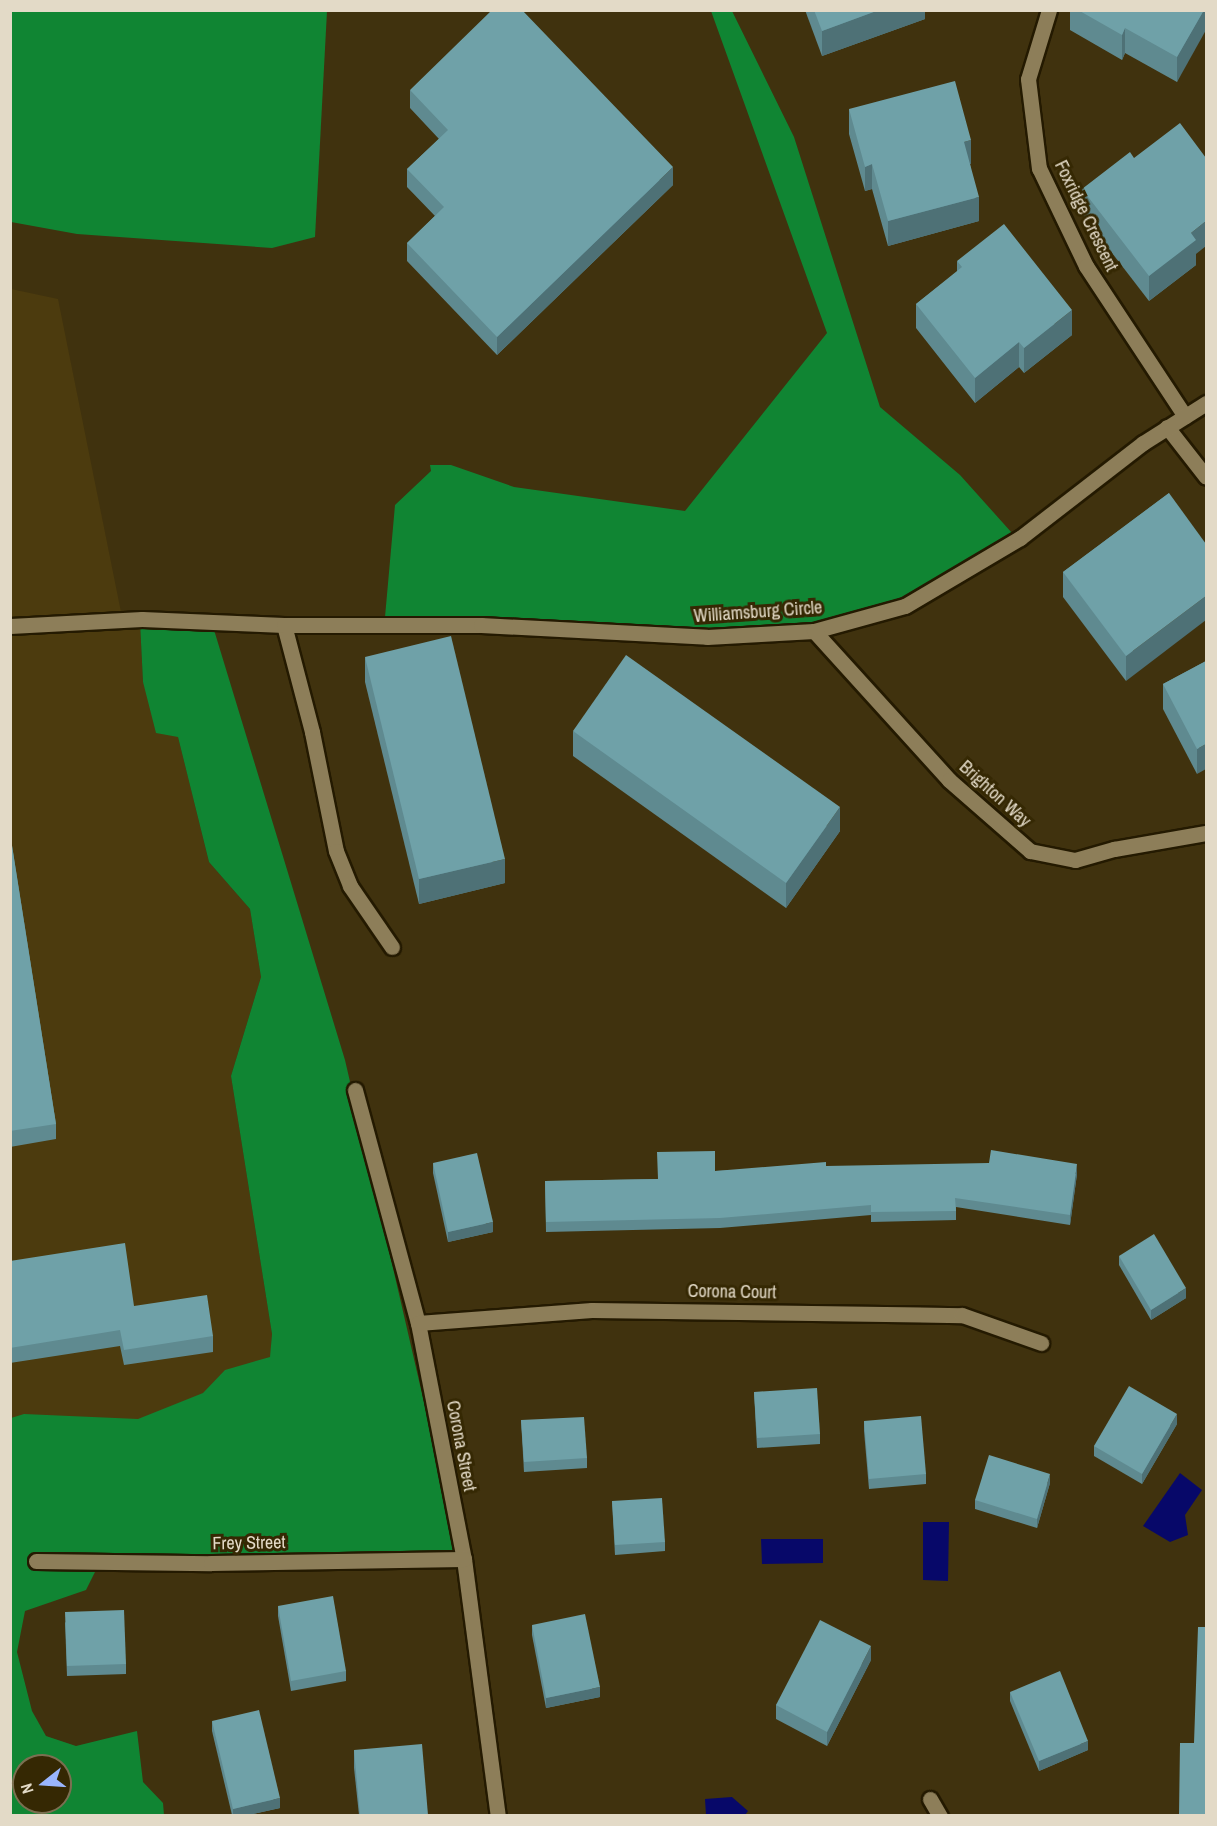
<!DOCTYPE html>
<style>
body{margin:0}
#map{position:relative;width:1217px;height:1826px;overflow:hidden;background:#40320e;font-family:"Archivo Narrow",sans-serif}
div>[style]{position:absolute}
.built>*{inset:0;background:#4c3b0e}
.forest>*{inset:0;background:#108533}
.water>*{inset:0;background:#070869}
.roads{filter:drop-shadow(2px 0 #241a01) drop-shadow(-2px 0 #241a01) drop-shadow(0 2px #241a01) drop-shadow(0 -2px #241a01)}
.street>*{height:15px;margin:-7.5px;padding:0 7.5px;transform-origin:7.5px;border-radius:7.5px;background:#8d7e59}
.wall>*{inset:0;background:#5f8a90}
.shaded-wall>*{inset:0;background:#4e7176}
.building>*{inset:0;background:#6fa1a8}
span{translate:-50% -50%;white-space:nowrap;text-align:center;line-height:1.15;-webkit-text-stroke:6px #352803;paint-order:stroke}
.street-label{font-size:18px;color:#e3dac7}
.frame{position:absolute;inset:0;border:12px solid #e3dac7;pointer-events:none}
.north{position:absolute;left:12px;top:1754px;width:60px;height:60px;box-sizing:border-box;background:#352803;border:2px solid #7b6f51;border-radius:50%;rotate:253deg;font-size:16px;font-weight:700;line-height:24px;text-align:center;color:#e3dac7}
.north::after{content:'';display:block;margin:auto;width:21px;height:27px;background:#99b5fd;clip-path:polygon(50% 0,100% 100%,50% 72%,0 100%)}
</style>
<div id="map">
<div class="built">
<div style="clip-path:polygon(11px 289px,58px 299px,123px 622px,140px 622px,143px 682px,178px 737px,209px 862px,250px 909px,261px 977px,231px 1076px,272px 1334px,271px 1351px,292px 1455px,11px 1455px)"></div>
</div>
<div class="forest">
<div style="clip-path:polygon(11px 10px,327px 11px,315px 237px,272px 248px,77px 234px,11px 222px)"></div>
<div style="clip-path:polygon(711px 11px,732px 11px,794px 137px,880px 407px,960px 475px,1012px 533px,1007px 542px,940px 594px,838px 624px,682px 638px,385px 617px,395px 505px,431px 471px,430px 465px,451px 465px,514px 487px,685px 511px,827px 333px)"></div>
<div style="clip-path:polygon(evenodd,211px 620px,345px 1060px,459px 1554px,98px 1566px,86px 1590px,25px 1611px,17px 1652px,32px 1711px,46px 1736px,76px 1746px,137px 1731px,143px 1782px,163px 1803px,164px 1815px,11px 1816px,11px 1418px,24px 1414px,138px 1419px,203px 1393px,225px 1370px,270px 1357px,272px 1334px,231px 1076px,261px 977px,250px 909px,209px 862px,178px 737px,156px 733px,143px 682px,140px 622px,211px 620px,24px 1766px,60px 1766px,60px 1802px,24px 1802px,24px 1766px)"></div>
</div>
<div class="water">
<div style="clip-path:polygon(1180px 1473px,1202px 1490px,1185px 1515px,1188px 1535px,1170px 1542px,1143px 1526px)"></div>
<div style="clip-path:polygon(923px 1522px,949px 1522px,948px 1581px,923px 1580px)"></div>
<div style="clip-path:polygon(761px 1539px,823px 1539px,823px 1563px,762px 1564px)"></div>
<div style="clip-path:polygon(732px 1797px,748px 1811px,745px 1815px,706px 1815px,705px 1799px)"></div>
</div>
<div class="roads">
<div class="street">
<div style="left:1049px;top:10px;width:72px;rotate:106.9deg"></div>
<div style="left:1028px;top:79px;width:90px;rotate:83deg"></div>
<div style="left:1039px;top:168px;width:109px;rotate:64.4deg"></div>
<div style="left:1086px;top:266px;width:180px;rotate:56.6deg"></div>
<div style="left:1167px;top:427px;width:63px;rotate:52deg"></div>
<div style="left:284px;top:625px;width:111px;rotate:75.3deg"></div>
<div style="left:312px;top:732px;width:121px;rotate:78.6deg"></div>
<div style="left:336px;top:851px;width:38px;rotate:68deg"></div>
<div style="left:350px;top:886px;width:74px;rotate:55.5deg"></div>
<div style="left:10px;top:626px;width:132px;rotate:-3deg"></div>
<div style="left:142px;top:619px;width:142px;rotate:2.4deg"></div>
<div style="left:284px;top:625px;width:197px"></div>
<div style="left:481px;top:625px;width:226px;rotate:3deg"></div>
<div style="left:707px;top:637px;width:107px;rotate:-3.2deg"></div>
<div style="left:814px;top:631px;width:94px;rotate:-15.4deg"></div>
<div style="left:905px;top:606px;width:134px;rotate:-30.6deg"></div>
<div style="left:1020px;top:538px;width:155px;rotate:-37.7deg"></div>
<div style="left:1143px;top:443px;width:75px;rotate:-32.4deg"></div>
<div style="left:814px;top:631px;width:201px;rotate:47.8deg"></div>
<div style="left:949px;top:780px;width:108px;rotate:41.2deg"></div>
<div style="left:1030px;top:851px;width:46px;rotate:11.3deg"></div>
<div style="left:1075px;top:860px;width:41px;rotate:-15.8deg"></div>
<div style="left:1114px;top:849px;width:93px;rotate:-9.9deg"></div>
<div style="left:355px;top:1090px;width:241px;rotate:74.9deg"></div>
<div style="left:418px;top:1323px;width:240px;rotate:79deg"></div>
<div style="left:464px;top:1559px;width:259px;rotate:82.5deg"></div>
<div style="left:418px;top:1323px;width:174px;rotate:-4.3deg"></div>
<div style="left:592px;top:1310px;width:370px;rotate:0.8deg"></div>
<div style="left:962px;top:1315px;width:84px;rotate:19.5deg"></div>
<div style="left:36px;top:1561px;width:175px;rotate:0.7deg"></div>
<div style="left:211px;top:1563px;width:253px;rotate:-0.9deg"></div>
<div style="left:930px;top:1799px;width:20px;rotate:60deg"></div>
</div>
</div>
<div class="wall">
<div style="clip-path:polygon(805px 10px,925px 10px,925px 19px,822px 56px)"></div>
<div style="clip-path:polygon(1070px 10px,1206px 10px,1177px 82px,1125px 53px,1122px 60px,1070px 30px)"></div>
<div style="clip-path:polygon(410px 90px,673px 185px,497px 355px,407px 261px,407px 243px,435px 216px,407px 187px,407px 169px,439px 139px,410px 108px)"></div>
<div style="clip-path:polygon(849px 109px,971px 164px,970px 164px,979px 221px,888px 246px,872px 189px,865px 191px,849px 134px)"></div>
<div style="clip-path:polygon(1082px 189px,1196px 254px,1196px 265px,1149px 301px,1082px 214px)"></div>
<div style="clip-path:polygon(957px 261px,1072px 335px,1024px 373px,1019px 367px,975px 403px,916px 328px,916px 304px,957px 272px)"></div>
<div style="clip-path:polygon(1169px 493px,1126px 681px,1063px 597px,1063px 572px)"></div>
<div style="clip-path:polygon(365px 657px,505px 883px,419px 904px,365px 682px)"></div>
<div style="clip-path:polygon(1206px 661px,1197px 774px,1163px 709px,1163px 684px)"></div>
<div style="clip-path:polygon(573px 731px,840px 831px,786px 908px,573px 756px)"></div>
<div style="clip-path:polygon(10px 833px,56px 1124px,56px 1139px,10px 1147px)"></div>
<div style="clip-path:polygon(433px 1163px,493px 1232px,448px 1242px,433px 1173px)"></div>
<div style="clip-path:polygon(826px 1166px,1077px 1174px,1070px 1225px,956px 1207px,956px 1220px,871px 1222px,871px 1215px,720px 1228px,546px 1232px,545px 1181px,657px 1179px,715px 1171px)"></div>
<div style="clip-path:polygon(1119px 1256px,1186px 1298px,1151px 1320px,1119px 1265px)"></div>
<div style="clip-path:polygon(10px 1261px,134px 1306px,213px 1336px,213px 1352px,124px 1365px,120px 1346px,10px 1363px)"></div>
<div style="clip-path:polygon(754px 1392px,820px 1434px,820px 1444px,757px 1448px)"></div>
<div style="clip-path:polygon(521px 1420px,587px 1458px,587px 1468px,524px 1472px)"></div>
<div style="clip-path:polygon(864px 1421px,926px 1474px,926px 1484px,869px 1489px,864px 1431px)"></div>
<div style="clip-path:polygon(1177px 1424px,1142px 1484px,1094px 1456px,1094px 1446px)"></div>
<div style="clip-path:polygon(1050px 1483px,1037px 1528px,975px 1509px,975px 1500px)"></div>
<div style="clip-path:polygon(612px 1501px,665px 1542px,665px 1551px,615px 1555px)"></div>
<div style="clip-path:polygon(278px 1606px,346px 1671px,346px 1681px,291px 1691px,278px 1616px)"></div>
<div style="clip-path:polygon(65px 1622px,126px 1664px,126px 1674px,67px 1676px)"></div>
<div style="clip-path:polygon(532px 1625px,600px 1697px,546px 1708px,532px 1635px)"></div>
<div style="clip-path:polygon(871px 1660px,827px 1746px,776px 1719px,776px 1705px)"></div>
<div style="clip-path:polygon(1010px 1692px,1088px 1750px,1039px 1771px,1010px 1701px)"></div>
<div style="clip-path:polygon(212px 1721px,280px 1808px,248px 1815px,232px 1815px,212px 1731px)"></div>
<div style="clip-path:polygon(354px 1750px,428px 1815px,359px 1815px,354px 1768px)"></div>
</div>
<div class="shaded-wall">
<div style="clip-path:polygon(879px 10px,925px 10px,925px 19px,822px 56px,822px 31px)"></div>
<div style="clip-path:polygon(1204px 10px,1206px 10px,1206px 30px,1177px 82px,1177px 57px)"></div>
<div style="clip-path:polygon(1125px 28px,1125px 53px,1122px 60px,1122px 35px)"></div>
<div style="clip-path:polygon(971px 140px,971px 164px,964px 166px,964px 142px)"></div>
<div style="clip-path:polygon(872px 164px,872px 189px,865px 191px,865px 167px)"></div>
<div style="clip-path:polygon(673px 167px,673px 185px,497px 355px,497px 337px)"></div>
<div style="clip-path:polygon(979px 197px,979px 221px,888px 246px,888px 221px)"></div>
<div style="clip-path:polygon(1206px 221px,1206px 246px,1196px 254px,1196px 265px,1149px 301px,1149px 276px,1191px 233px)"></div>
<div style="clip-path:polygon(1072px 310px,1072px 335px,1024px 373px,1024px 348px)"></div>
<div style="clip-path:polygon(1019px 342px,1019px 367px,975px 403px,975px 378px)"></div>
<div style="clip-path:polygon(1206px 596px,1206px 620px,1126px 681px,1126px 656px)"></div>
<div style="clip-path:polygon(1206px 744px,1206px 769px,1197px 774px,1197px 749px)"></div>
<div style="clip-path:polygon(840px 807px,840px 831px,786px 908px,786px 883px)"></div>
<div style="clip-path:polygon(505px 859px,505px 883px,419px 904px,419px 879px)"></div>
<div style="clip-path:polygon(1077px 1164px,1077px 1174px,1070px 1225px,1070px 1215px)"></div>
<div style="clip-path:polygon(493px 1222px,493px 1232px,448px 1242px,448px 1232px)"></div>
<div style="clip-path:polygon(1186px 1288px,1186px 1298px,1151px 1320px,1151px 1310px)"></div>
<div style="clip-path:polygon(1177px 1414px,1177px 1424px,1142px 1484px,1142px 1474px)"></div>
<div style="clip-path:polygon(1050px 1474px,1050px 1483px,1037px 1528px,1037px 1519px)"></div>
<div style="clip-path:polygon(871px 1646px,871px 1660px,827px 1746px,827px 1732px)"></div>
<div style="clip-path:polygon(600px 1687px,600px 1697px,546px 1708px,546px 1698px)"></div>
<div style="clip-path:polygon(1088px 1741px,1088px 1750px,1039px 1771px,1039px 1761px)"></div>
<div style="clip-path:polygon(280px 1798px,280px 1808px,248px 1815px,233px 1815px,233px 1809px)"></div>
</div>
<div class="building">
<div style="clip-path:polygon(492px 10px,522px 10px,673px 167px,497px 337px,407px 243px,444px 207px,407px 169px,448px 130px,410px 90px)"></div>
<div style="clip-path:polygon(814px 10px,879px 10px,822px 31px)"></div>
<div style="clip-path:polygon(1078px 10px,1204px 10px,1177px 57px,1125px 28px,1122px 35px)"></div>
<div style="clip-path:polygon(955px 81px,971px 140px,964px 142px,979px 197px,888px 221px,872px 164px,865px 167px,849px 109px)"></div>
<div style="clip-path:polygon(1180px 123px,1206px 158px,1206px 221px,1191px 233px,1196px 240px,1149px 276px,1082px 189px,1130px 152px,1134px 158px)"></div>
<div style="clip-path:polygon(1004px 224px,1072px 310px,1024px 348px,1019px 342px,975px 378px,916px 304px,962px 267px,957px 261px)"></div>
<div style="clip-path:polygon(1169px 493px,1206px 544px,1206px 596px,1126px 656px,1063px 572px)"></div>
<div style="clip-path:polygon(451px 636px,505px 859px,419px 879px,365px 657px)"></div>
<div style="clip-path:polygon(626px 655px,840px 807px,786px 883px,573px 731px)"></div>
<div style="clip-path:polygon(1206px 661px,1206px 744px,1197px 749px,1163px 684px)"></div>
<div style="clip-path:polygon(10px 833px,56px 1124px,10px 1131px)"></div>
<div style="clip-path:polygon(991px 1150px,1077px 1164px,1070px 1215px,955px 1198px,956px 1211px,871px 1212px,871px 1205px,720px 1218px,546px 1222px,545px 1181px,658px 1179px,657px 1152px,715px 1151px,715px 1171px,826px 1162px,826px 1166px,989px 1163px)"></div>
<div style="clip-path:polygon(477px 1153px,493px 1222px,448px 1232px,433px 1163px)"></div>
<div style="clip-path:polygon(1154px 1234px,1186px 1288px,1151px 1310px,1119px 1256px)"></div>
<div style="clip-path:polygon(125px 1243px,134px 1306px,207px 1295px,213px 1336px,124px 1350px,120px 1330px,10px 1348px,10px 1261px)"></div>
<div style="clip-path:polygon(1129px 1386px,1177px 1414px,1142px 1474px,1094px 1446px)"></div>
<div style="clip-path:polygon(817px 1388px,820px 1434px,757px 1438px,754px 1392px)"></div>
<div style="clip-path:polygon(921px 1416px,926px 1474px,869px 1479px,864px 1421px)"></div>
<div style="clip-path:polygon(584px 1417px,587px 1458px,524px 1462px,521px 1420px)"></div>
<div style="clip-path:polygon(989px 1455px,1050px 1474px,1037px 1519px,975px 1500px)"></div>
<div style="clip-path:polygon(662px 1498px,665px 1542px,615px 1545px,612px 1501px)"></div>
<div style="clip-path:polygon(333px 1596px,346px 1671px,291px 1681px,278px 1606px)"></div>
<div style="clip-path:polygon(124px 1610px,126px 1664px,67px 1666px,65px 1612px)"></div>
<div style="clip-path:polygon(585px 1614px,600px 1687px,546px 1698px,532px 1625px)"></div>
<div style="clip-path:polygon(820px 1620px,871px 1646px,827px 1732px,776px 1705px)"></div>
<div style="clip-path:polygon(1198px 1627px,1206px 1627px,1206px 1815px,1179px 1815px,1180px 1743px,1194px 1743px)"></div>
<div style="clip-path:polygon(1060px 1671px,1088px 1741px,1039px 1761px,1010px 1692px)"></div>
<div style="clip-path:polygon(259px 1710px,280px 1798px,233px 1809px,212px 1721px)"></div>
<div style="clip-path:polygon(422px 1744px,428px 1815px,360px 1815px,354px 1750px)"></div>
</div>
<div class="street-label">
<span style="left:1086px;top:216px;rotate:64deg">Foxridge Crescent</span>
<span style="left:758px;top:612px;rotate:-4deg">Williamsburg Circle</span>
<span style="left:995px;top:794px;rotate:42deg">Brighton Way</span>
<span style="left:732px;top:1292px;rotate:1deg">Corona Court</span>
<span style="left:461px;top:1446px;rotate:79deg">Corona Street</span>
<span style="left:249px;top:1543px;rotate:-1deg">Frey Street</span>
</div>
<div class="frame"></div>
<div class="north">N</div>
</div>
